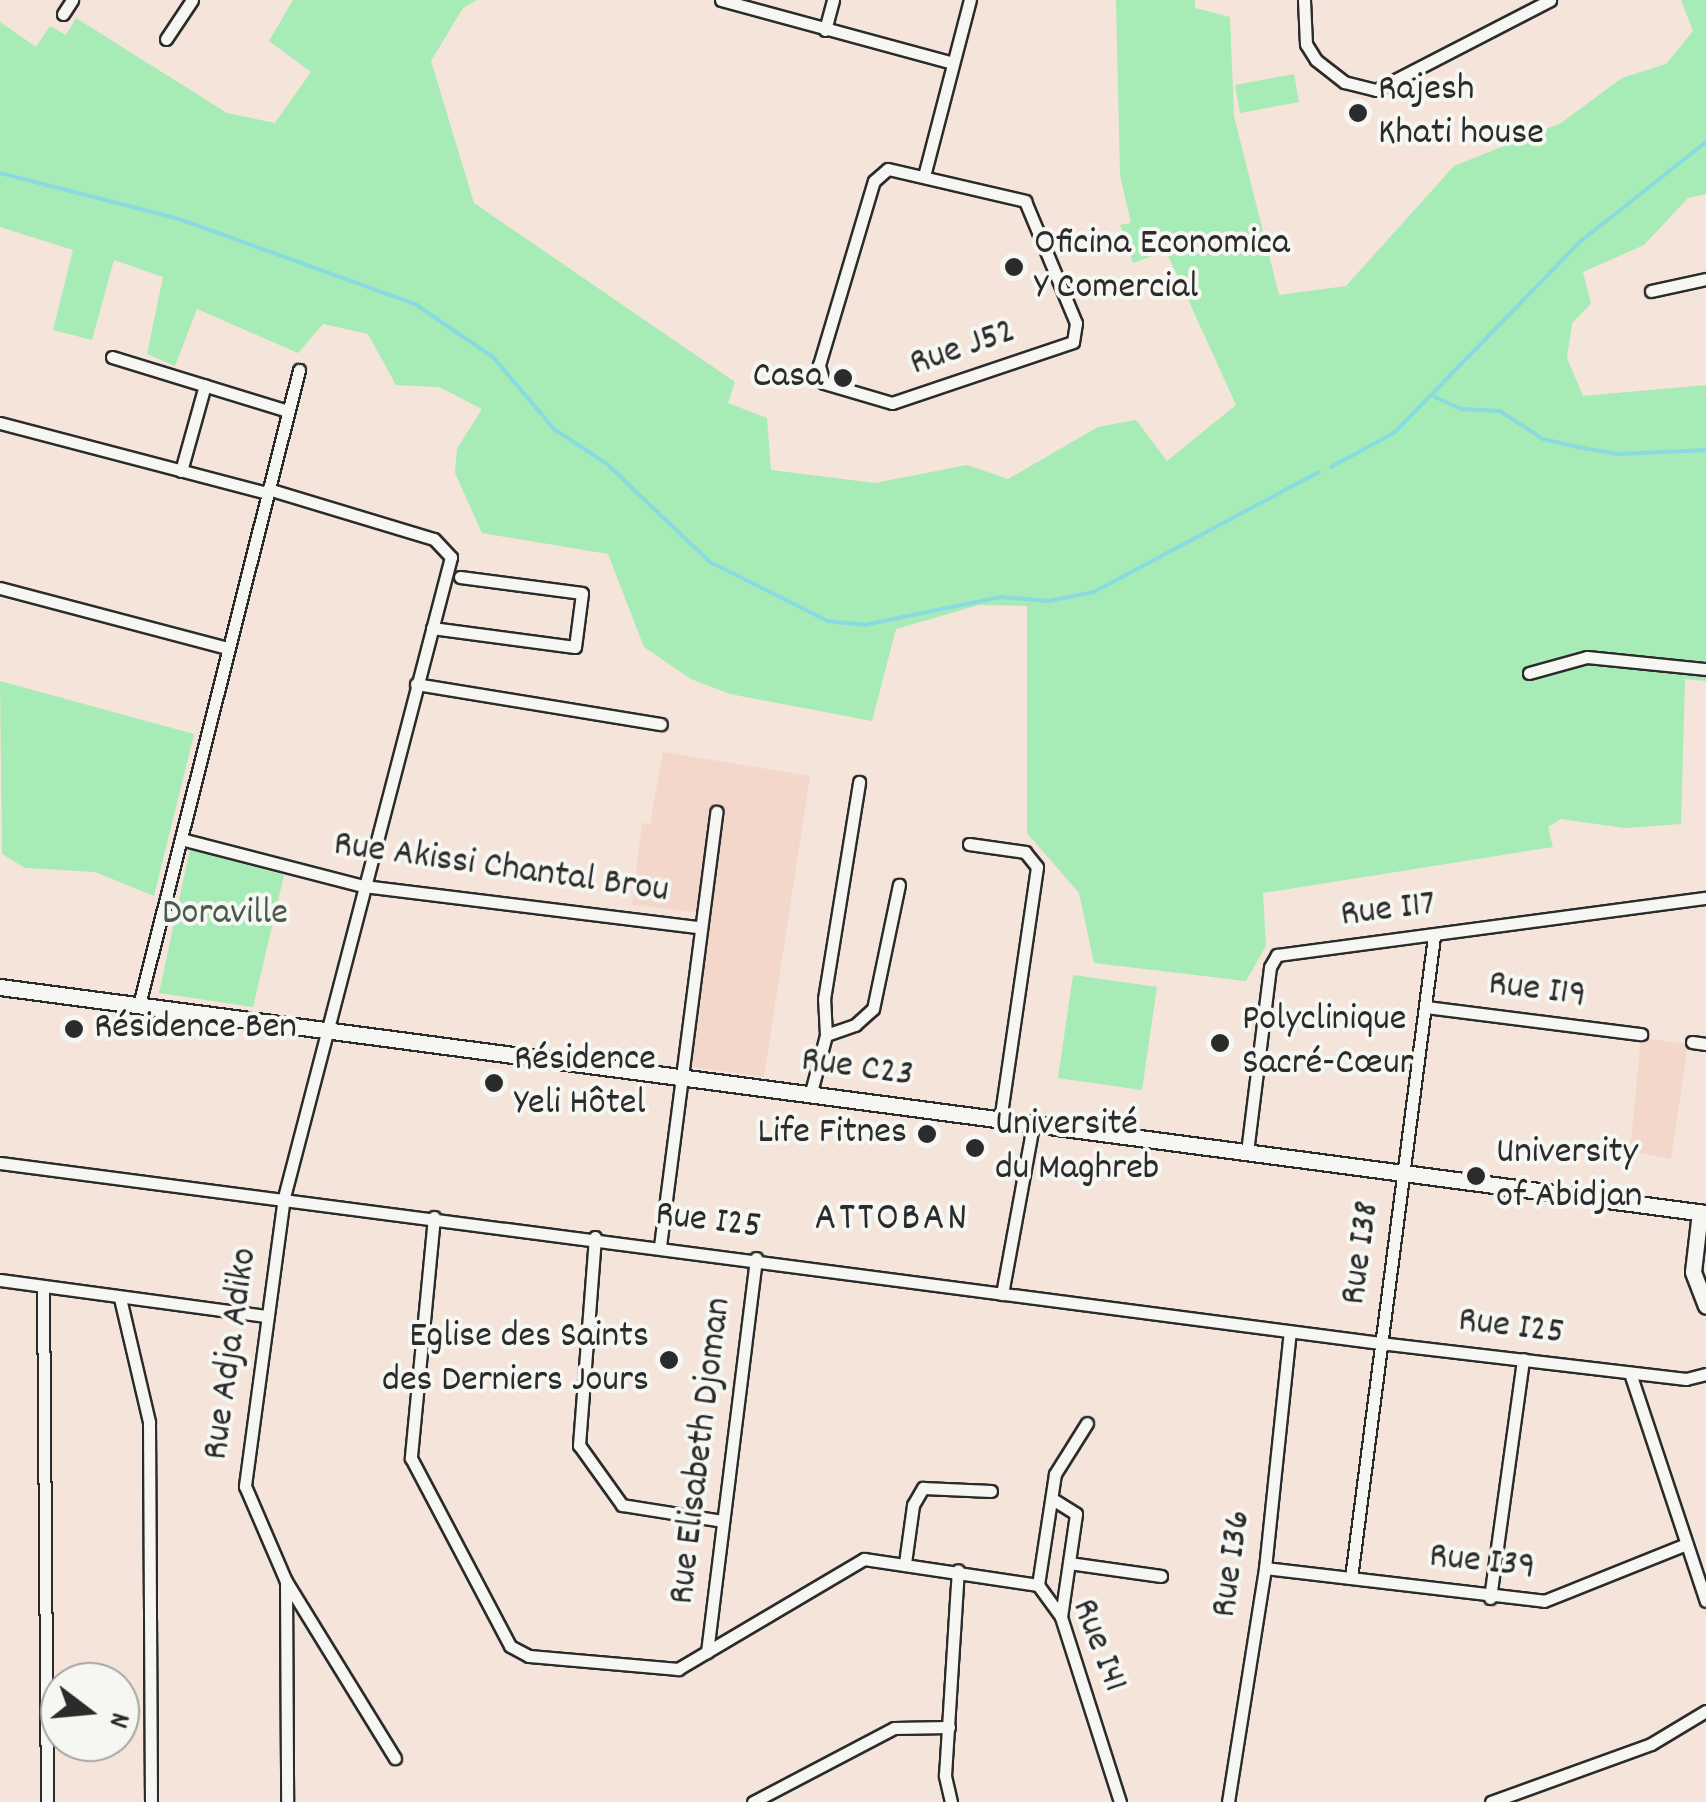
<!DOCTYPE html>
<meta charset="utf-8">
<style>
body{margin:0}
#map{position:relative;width:1706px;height:1802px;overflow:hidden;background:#f4e4da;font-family:Dekko,sans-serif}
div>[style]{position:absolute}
.built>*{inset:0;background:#f3d7ca}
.green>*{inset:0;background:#a7ebb6}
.stream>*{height:4px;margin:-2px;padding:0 2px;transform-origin:2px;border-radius:2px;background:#89dbdf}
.roads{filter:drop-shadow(2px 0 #2b2b2b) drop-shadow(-2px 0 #2b2b2b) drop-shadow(0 2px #2b2b2b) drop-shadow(0 -2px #2b2b2b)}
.minor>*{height:11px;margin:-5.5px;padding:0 5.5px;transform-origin:5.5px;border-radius:5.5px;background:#f6f6f2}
.tertiary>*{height:15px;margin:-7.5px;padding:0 7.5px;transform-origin:7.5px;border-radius:7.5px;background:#f6f6f2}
.dots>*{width:28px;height:28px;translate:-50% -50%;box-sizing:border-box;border:5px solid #f6f6f2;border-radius:50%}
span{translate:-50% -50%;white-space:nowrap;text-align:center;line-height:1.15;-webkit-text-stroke:8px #f6f6f2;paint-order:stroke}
.poi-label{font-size:38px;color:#2b2b2b}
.left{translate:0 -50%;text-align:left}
.right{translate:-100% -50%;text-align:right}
.street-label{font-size:38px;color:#2b2b2b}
.park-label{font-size:38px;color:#4a5b4e}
.neighbourhood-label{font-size:40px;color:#2b2b2b;letter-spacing:2.5px}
.north{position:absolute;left:40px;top:1662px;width:100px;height:100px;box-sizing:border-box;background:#f6f6f2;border:2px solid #a5a5a2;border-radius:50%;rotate:106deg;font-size:28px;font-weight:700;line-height:40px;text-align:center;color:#2b2b2b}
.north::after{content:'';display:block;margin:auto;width:35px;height:45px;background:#2b2b2b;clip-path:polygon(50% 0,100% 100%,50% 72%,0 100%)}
</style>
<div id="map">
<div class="built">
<div style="clip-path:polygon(663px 752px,810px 776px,764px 1077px,688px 1066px,706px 913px,632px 905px,642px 823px,650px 824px)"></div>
<div style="clip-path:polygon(1641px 1038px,1688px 1044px,1671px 1159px,1630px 1151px)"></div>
</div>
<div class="green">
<div style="clip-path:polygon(293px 0,477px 0,463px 8px,431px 61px,474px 203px,735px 382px,728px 403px,767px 418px,771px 470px,875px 483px,967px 465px,1008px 479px,1098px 427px,1136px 420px,1167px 461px,1236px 405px,1166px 251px,1133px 263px,1120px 225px,1131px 223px,1120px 175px,1116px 0,1195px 0,1195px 8px,1230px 17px,1234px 116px,1279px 295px,1346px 286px,1454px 166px,1561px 123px,1622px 78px,1666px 64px,1693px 31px,1681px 0,1706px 0,1706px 194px,1688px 198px,1644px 245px,1583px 272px,1591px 304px,1572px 323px,1567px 358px,1583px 396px,1706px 385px,1706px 681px,1685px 679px,1681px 824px,1625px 828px,1561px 819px,1548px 827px,1553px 847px,1263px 893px,1266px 946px,1246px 981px,1094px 963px,1079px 893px,1027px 833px,1027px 606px,979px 605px,896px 629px,872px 721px,730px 694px,691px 679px,644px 647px,608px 554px,482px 533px,455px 473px,457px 449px,482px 409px,439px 387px,396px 385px,368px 334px,323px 324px,298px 353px,197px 309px,175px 366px,147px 354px,163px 277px,114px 260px,92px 340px,53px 330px,73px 250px,0 227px,0 22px,36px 47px,50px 26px,66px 35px,76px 18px,227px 113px,275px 123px,311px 72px,269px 41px)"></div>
<div style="clip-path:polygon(1294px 74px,1299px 102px,1240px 113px,1235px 85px)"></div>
<div style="clip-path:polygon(0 681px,194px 734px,154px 896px,95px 872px,25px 868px,2px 854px)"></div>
<div style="clip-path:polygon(190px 849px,284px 875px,253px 1007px,159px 993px)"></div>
<div style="clip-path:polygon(1073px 975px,1157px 987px,1142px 1090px,1058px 1078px)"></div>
</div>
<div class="stream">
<div style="left:0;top:173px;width:185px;rotate:14.4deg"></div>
<div style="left:179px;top:219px;width:251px;rotate:19.8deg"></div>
<div style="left:415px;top:304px;width:94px;rotate:34.2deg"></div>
<div style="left:493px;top:357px;width:94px;rotate:49.7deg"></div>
<div style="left:554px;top:429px;width:64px;rotate:33.4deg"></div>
<div style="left:607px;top:464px;width:142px;rotate:43.6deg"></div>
<div style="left:710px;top:562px;width:132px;rotate:26.6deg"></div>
<div style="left:828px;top:621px;width:36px;rotate:6deg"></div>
<div style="left:864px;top:625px;width:140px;rotate:-11.6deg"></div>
<div style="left:1001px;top:597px;width:48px;rotate:4.8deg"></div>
<div style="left:1049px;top:601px;width:46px;rotate:-11.3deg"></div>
<div style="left:1094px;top:592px;width:255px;rotate:-28.1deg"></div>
<div style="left:1435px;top:397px;width:29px;rotate:25deg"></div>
<div style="left:1461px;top:409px;width:39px;rotate:3deg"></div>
<div style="left:1500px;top:411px;width:51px;rotate:33.1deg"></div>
<div style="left:1543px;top:439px;width:35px;rotate:13deg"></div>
<div style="left:1577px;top:447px;width:42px;rotate:9.7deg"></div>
<div style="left:1618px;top:454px;width:88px;rotate:-2.6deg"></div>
<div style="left:1331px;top:467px;width:72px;rotate:-28.4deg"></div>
<div style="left:1394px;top:433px;width:268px;rotate:-45.8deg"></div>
<div style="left:1581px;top:241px;width:159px;rotate:-38.4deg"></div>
</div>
<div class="roads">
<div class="minor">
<div style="left:721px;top:0;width:240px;rotate:15.2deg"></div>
<div style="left:1304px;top:0;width:44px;rotate:87.4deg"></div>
<div style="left:1306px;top:44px;width:19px;rotate:58deg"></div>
<div style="left:1316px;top:60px;width:36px;rotate:38deg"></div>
<div style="left:1344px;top:82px;width:33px;rotate:14deg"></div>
<div style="left:1376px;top:90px;width:196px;rotate:-27.3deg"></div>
<div style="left:63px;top:14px;width:17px;rotate:-57deg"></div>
<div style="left:825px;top:30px;width:31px;rotate:-75deg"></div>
<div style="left:166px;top:39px;width:47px;rotate:-56.3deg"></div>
<div style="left:888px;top:169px;width:141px;rotate:13.1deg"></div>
<div style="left:1025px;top:201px;width:132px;rotate:67.3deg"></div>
<div style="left:1076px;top:323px;width:19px;rotate:99deg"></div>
<div style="left:1073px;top:342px;width:191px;rotate:161.4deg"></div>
<div style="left:892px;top:403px;width:71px;rotate:-163.6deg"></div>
<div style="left:824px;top:383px;width:19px;rotate:-106deg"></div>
<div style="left:819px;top:365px;width:192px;rotate:-73.4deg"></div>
<div style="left:874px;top:181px;width:18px;rotate:-41deg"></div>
<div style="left:924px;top:176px;width:182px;rotate:-75.4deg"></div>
<div style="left:1651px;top:291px;width:56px;rotate:-12.3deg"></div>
<div style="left:112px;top:357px;width:184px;rotate:17.1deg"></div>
<div style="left:0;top:423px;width:275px;rotate:14.7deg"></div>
<div style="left:181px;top:471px;width:89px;rotate:-74.4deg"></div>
<div style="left:268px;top:489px;width:173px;rotate:16.8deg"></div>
<div style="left:434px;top:539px;width:25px;rotate:47deg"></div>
<div style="left:451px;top:557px;width:661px;rotate:104.62deg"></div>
<div style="left:284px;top:1197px;width:292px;rotate:97.7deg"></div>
<div style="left:245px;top:1486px;width:103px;rotate:66.7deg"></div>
<div style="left:286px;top:1581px;width:221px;rotate:89.7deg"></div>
<div style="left:0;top:588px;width:235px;rotate:14.8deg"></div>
<div style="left:432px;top:628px;width:144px;rotate:7.6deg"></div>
<div style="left:575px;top:647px;width:54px;rotate:-82.6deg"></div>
<div style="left:582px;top:593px;width:123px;rotate:-172.5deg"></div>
<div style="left:1529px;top:673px;width:60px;rotate:-15.4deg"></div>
<div style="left:1587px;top:657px;width:120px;rotate:5.8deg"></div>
<div style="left:416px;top:684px;width:248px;rotate:9.3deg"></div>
<div style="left:181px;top:839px;width:188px;rotate:14.5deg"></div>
<div style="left:363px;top:886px;width:337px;rotate:7deg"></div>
<div style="left:969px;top:844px;width:57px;rotate:8.1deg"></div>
<div style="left:1025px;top:852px;width:19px;rotate:51deg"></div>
<div style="left:1037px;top:867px;width:256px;rotate:98.3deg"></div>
<div style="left:139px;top:1005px;width:655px;rotate:-75.86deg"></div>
<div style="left:1426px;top:1007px;width:217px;rotate:7.2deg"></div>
<div style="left:826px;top:1035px;width:31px;rotate:-19deg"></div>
<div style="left:855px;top:1025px;width:24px;rotate:-42deg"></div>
<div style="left:873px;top:1009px;width:127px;rotate:-78.2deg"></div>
<div style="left:1692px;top:1042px;width:14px;rotate:8deg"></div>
<div style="left:810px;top:1096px;width:63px;rotate:-75.3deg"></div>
<div style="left:826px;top:1035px;width:36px;rotate:-93deg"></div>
<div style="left:824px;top:999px;width:220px;rotate:-80.8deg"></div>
<div style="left:1247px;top:1152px;width:186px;rotate:-82.9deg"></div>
<div style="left:1270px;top:967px;width:14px;rotate:-60deg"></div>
<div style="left:1277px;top:955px;width:433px;rotate:-7.6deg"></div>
<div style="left:0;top:1163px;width:1392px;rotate:7.43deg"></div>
<div style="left:1380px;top:1343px;width:308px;rotate:6.7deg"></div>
<div style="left:1686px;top:1379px;width:21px;rotate:-14deg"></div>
<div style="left:434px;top:1217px;width:242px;rotate:95.5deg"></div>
<div style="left:411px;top:1458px;width:212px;rotate:62.2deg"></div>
<div style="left:510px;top:1646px;width:21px;rotate:28deg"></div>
<div style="left:529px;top:1656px;width:150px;rotate:5deg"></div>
<div style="left:678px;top:1669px;width:216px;rotate:-30.6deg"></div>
<div style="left:864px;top:1559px;width:176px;rotate:8.5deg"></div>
<div style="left:1038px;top:1585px;width:39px;rotate:54deg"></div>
<div style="left:1061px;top:1617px;width:194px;rotate:72.3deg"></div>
<div style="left:595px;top:1237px;width:209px;rotate:94.4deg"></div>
<div style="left:579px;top:1445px;width:74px;rotate:54.4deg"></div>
<div style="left:622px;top:1505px;width:102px;rotate:9deg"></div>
<div style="left:660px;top:1246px;width:438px;rotate:-82.6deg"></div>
<div style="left:0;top:1280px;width:270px;rotate:7.7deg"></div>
<div style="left:43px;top:1286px;width:516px;rotate:89.56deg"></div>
<div style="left:1002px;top:1294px;width:172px;rotate:-79.6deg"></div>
<div style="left:120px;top:1298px;width:127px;rotate:76.8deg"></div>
<div style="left:149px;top:1422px;width:380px;rotate:89.7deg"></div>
<div style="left:1630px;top:1373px;width:240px;rotate:71.6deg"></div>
<div style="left:1054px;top:1500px;width:26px;rotate:32deg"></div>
<div style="left:1076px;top:1514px;width:104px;rotate:98.3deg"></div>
<div style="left:905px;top:1563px;width:59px;rotate:-82.1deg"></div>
<div style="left:913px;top:1505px;width:20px;rotate:-60deg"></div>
<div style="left:923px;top:1488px;width:68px;rotate:2.5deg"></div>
<div style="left:1069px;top:1563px;width:93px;rotate:8deg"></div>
<div style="left:1265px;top:1568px;width:281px;rotate:6.7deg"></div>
<div style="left:1544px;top:1601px;width:151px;rotate:-21.8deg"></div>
<div style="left:1351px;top:1578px;width:647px;rotate:-82.63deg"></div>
<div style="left:286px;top:1581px;width:208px;rotate:58.4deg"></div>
<div style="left:1038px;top:1585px;width:112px;rotate:-81.3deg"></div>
<div style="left:1055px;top:1474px;width:60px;rotate:-57.9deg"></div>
<div style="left:1490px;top:1598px;width:241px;rotate:-82.1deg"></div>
<div style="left:707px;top:1652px;width:397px;rotate:-82.9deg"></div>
<div style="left:753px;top:1802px;width:159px;rotate:-27.7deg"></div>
<div style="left:894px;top:1728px;width:55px;rotate:-1deg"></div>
<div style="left:951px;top:1802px;width:28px;rotate:-103deg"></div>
<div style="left:945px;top:1775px;width:205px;rotate:-86.4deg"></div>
<div style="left:1228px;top:1802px;width:237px;rotate:-81deg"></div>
<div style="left:1265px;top:1568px;width:237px;rotate:-84deg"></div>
<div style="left:1491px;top:1802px;width:170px;rotate:-19.9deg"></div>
<div style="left:1651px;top:1744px;width:64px;rotate:-31deg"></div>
</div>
<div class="tertiary">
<div style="left:0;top:987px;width:1721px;rotate:7.55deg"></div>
<div style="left:1700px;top:1212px;width:60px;rotate:96.7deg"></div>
<div style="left:1693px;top:1272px;width:36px;rotate:69deg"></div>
</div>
</div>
<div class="dots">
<div style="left:1358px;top:113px;background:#2b2b2b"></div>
<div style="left:1014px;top:267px;background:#2b2b2b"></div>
<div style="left:843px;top:378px;background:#2b2b2b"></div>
<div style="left:74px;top:1029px;background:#2b2b2b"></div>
<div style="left:1220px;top:1043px;background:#2b2b2b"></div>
<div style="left:494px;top:1083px;background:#2b2b2b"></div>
<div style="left:927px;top:1134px;background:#2b2b2b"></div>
<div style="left:975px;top:1148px;background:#2b2b2b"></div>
<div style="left:1476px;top:1176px;background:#2b2b2b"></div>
<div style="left:669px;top:1360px;background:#2b2b2b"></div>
</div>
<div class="poi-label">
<span class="left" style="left:1378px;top:113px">Rajesh<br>Khati house</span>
<span class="left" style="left:1034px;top:267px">Oficina Economica<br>Y Comercial</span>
<span class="right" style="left:823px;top:378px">Casa</span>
<span class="left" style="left:1242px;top:1043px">Polyclinique<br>Sacré-Cœur</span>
<span class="left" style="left:94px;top:1029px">Résidence Ben</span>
<span class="left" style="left:514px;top:1083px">Résidence<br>Yeli Hôtel</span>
<span class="left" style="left:995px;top:1148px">Université<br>du Maghreb</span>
<span class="right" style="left:907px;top:1134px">Life Fitnes</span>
<span class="left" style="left:1496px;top:1176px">University<br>of Abidjan</span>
<span class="right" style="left:649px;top:1360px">Eglise des Saints<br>des Derniers Jours</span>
</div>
<div class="street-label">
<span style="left:963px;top:349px;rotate:-19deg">Rue J52</span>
<span style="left:501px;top:869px;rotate:8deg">Rue Akissi Chantal Brou</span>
<span style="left:1388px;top:911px;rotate:-7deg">Rue I17</span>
<span style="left:1537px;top:991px;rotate:7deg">Rue I19</span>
<span style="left:857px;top:1069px;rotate:8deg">Rue C23</span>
<span style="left:708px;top:1222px;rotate:7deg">Rue I25</span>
<span style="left:1362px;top:1253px;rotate:-82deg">Rue I38</span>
<span style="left:1511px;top:1328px;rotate:7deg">Rue I25</span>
<span style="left:232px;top:1354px;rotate:-82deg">Rue Adja Adiko</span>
<span style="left:702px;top:1451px;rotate:-83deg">Rue Elisabeth Djoman</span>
<span style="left:1482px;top:1563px;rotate:6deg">Rue I39</span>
<span style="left:1233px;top:1564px;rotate:-82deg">Rue I36</span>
<span style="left:1098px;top:1646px;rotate:69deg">Rue I41</span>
</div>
<div class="park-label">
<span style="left:225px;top:915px">Doraville</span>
</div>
<div class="neighbourhood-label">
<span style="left:892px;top:1221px">ATTOBAN</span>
</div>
<div class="north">N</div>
</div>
